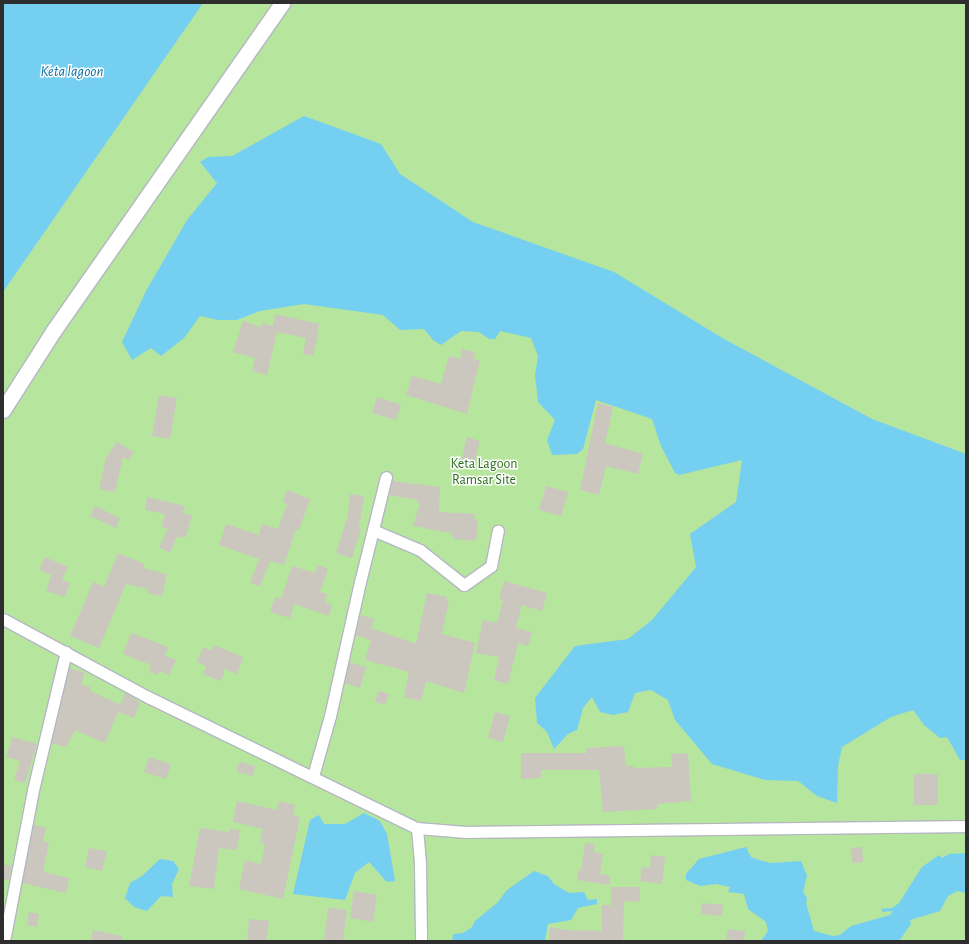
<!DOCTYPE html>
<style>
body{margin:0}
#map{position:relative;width:969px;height:944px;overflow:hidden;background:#efe9e1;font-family:"Alegreya Sans",sans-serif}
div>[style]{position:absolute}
.green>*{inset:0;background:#b6e59e}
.water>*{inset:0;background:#75cff0}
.building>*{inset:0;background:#cbc7bf}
.roads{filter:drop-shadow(1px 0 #b4b7c1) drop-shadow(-1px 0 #b4b7c1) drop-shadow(0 1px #b4b7c1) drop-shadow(0 -1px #b4b7c1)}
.street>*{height:11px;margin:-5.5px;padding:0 5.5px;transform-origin:5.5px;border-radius:5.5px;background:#fff}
.secondary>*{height:15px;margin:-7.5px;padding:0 7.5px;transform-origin:7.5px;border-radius:7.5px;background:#fff}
span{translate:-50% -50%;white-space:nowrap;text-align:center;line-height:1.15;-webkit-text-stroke:3px #fff;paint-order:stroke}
.park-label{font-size:14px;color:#2c6e1b}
.water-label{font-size:15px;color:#0d6fa3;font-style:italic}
.frame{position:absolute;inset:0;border:4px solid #2e2e2e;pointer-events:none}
</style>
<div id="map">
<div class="green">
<div style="clip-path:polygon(3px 3px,966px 3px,966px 941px,3px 941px)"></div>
</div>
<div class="water">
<div style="clip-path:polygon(3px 3px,203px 3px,3px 292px)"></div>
<div style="clip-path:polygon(304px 116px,381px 144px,400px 174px,473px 222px,614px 272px,724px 339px,872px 419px,966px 454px,966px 760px,960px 760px,947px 737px,940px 738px,924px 725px,913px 710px,891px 717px,842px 747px,838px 766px,837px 803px,817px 796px,798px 781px,765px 780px,712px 764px,675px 720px,668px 700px,651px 690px,635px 693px,628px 712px,613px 715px,600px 712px,592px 697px,583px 708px,577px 730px,568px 734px,554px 749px,547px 732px,537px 723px,535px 698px,575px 646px,628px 639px,652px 620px,667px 602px,696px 567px,690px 534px,736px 502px,742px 460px,679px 475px,675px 473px,661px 446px,652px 419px,596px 400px,583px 449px,577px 454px,552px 455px,547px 440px,555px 420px,538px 402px,535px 375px,538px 356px,531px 338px,500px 331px,495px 339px,489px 339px,479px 332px,461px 331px,441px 345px,433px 340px,424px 329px,400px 330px,383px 315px,304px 304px,260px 311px,237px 320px,218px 320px,200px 316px,184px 338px,161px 356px,151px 348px,132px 360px,122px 342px,146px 291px,187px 220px,217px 183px,200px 162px,208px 157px,232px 156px)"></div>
<div style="clip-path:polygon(364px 813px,380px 821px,387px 834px,395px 881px,387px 882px,369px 862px,355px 873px,345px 900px,293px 894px,310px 820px,319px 815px,324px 824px,345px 824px)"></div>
<div style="clip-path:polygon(746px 847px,751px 857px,759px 860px,771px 863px,801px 861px,807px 876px,803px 892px,807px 898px,806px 903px,814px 931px,833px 936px,840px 935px,851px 926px,890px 915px,893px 911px,883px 912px,881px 909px,892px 908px,899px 903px,922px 867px,939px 855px,942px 858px,949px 854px,966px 853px,966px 893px,958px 891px,948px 896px,940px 911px,910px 920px,911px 924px,899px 941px,761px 941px,768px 931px,766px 922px,748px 909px,744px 894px,728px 892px,730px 887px,716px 884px,700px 886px,686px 880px,686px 874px,699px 859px)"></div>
<div style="clip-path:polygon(160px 859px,173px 861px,179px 869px,172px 884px,173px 897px,161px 896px,147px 911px,134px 907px,125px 898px,130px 883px,142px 876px)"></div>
<div style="clip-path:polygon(534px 871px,548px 876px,554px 884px,569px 893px,584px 892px,588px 900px,597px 899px,597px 904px,578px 908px,571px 920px,548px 924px,545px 941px,452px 941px,453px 934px,463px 933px,472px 927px,475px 921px,497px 903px,507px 890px)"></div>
</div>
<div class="building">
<div style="clip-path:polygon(275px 314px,319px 324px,317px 339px,313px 356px,303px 354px,306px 338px,277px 332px,267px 375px,252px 371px,255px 358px,233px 352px,243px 321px,261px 327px,262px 323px,273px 326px)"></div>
<div style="clip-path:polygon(462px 349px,475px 352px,473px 359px,480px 360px,467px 414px,406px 395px,412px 376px,441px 384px,449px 356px,460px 359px)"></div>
<div style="clip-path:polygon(159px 395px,177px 398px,170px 439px,152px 436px)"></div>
<div style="clip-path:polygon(377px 397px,401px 405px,396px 420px,372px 413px)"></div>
<div style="clip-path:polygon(598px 403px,613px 407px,605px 443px,643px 454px,638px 474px,606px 466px,599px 495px,580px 490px)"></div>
<div style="clip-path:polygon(467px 437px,480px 441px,473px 468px,460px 465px)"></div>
<div style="clip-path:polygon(117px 442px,134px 452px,129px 460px,123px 457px,115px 492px,99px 489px,106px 458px)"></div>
<div style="clip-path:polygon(392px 481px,440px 487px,439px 512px,475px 514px,474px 519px,478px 520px,476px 541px,454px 539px,451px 533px,413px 526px,420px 503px,417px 503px,417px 500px,389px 495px)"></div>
<div style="clip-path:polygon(546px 486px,568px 492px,561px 516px,539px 510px)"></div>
<div style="clip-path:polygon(287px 490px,310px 499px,299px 530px,296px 529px,284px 565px,270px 561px,260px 586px,250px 583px,259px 559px,219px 545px,226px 524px,259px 535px,262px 524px,278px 529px,287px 504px,283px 502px)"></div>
<div style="clip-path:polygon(350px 494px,364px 496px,359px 528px,361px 529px,352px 558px,336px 553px,348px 515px)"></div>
<div style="clip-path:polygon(147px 497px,185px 506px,183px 513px,192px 515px,186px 537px,177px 537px,170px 553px,159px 547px,168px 529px,161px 527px,165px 514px,145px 510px)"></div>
<div style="clip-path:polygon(95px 506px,120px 518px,116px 528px,90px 516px)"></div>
<div style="clip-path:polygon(118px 553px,145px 564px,143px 568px,167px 574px,162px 596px,147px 593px,148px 589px,126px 584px,99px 648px,70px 636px,93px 582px,104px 587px)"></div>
<div style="clip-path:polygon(45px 557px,68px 567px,62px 580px,70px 583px,65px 597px,46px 591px,51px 575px,39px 570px)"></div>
<div style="clip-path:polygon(318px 565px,328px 569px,320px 592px,327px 594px,325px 602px,332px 605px,329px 616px,294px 604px,290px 618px,270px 612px,275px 597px,281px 599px,292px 566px,315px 573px)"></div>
<div style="clip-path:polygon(504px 581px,547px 593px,542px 611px,522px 605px,516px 628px,532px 632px,528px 646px,518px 643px,508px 684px,494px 680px,499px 657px,476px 653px,483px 620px,497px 623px,503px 600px,499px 599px)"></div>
<div style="clip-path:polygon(427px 593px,447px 597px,446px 601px,449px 601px,442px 634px,475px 643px,464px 693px,426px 681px,421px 701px,404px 697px,409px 672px,365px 660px,371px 640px,355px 635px,361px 615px,374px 619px,371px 628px,416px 644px)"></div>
<div style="clip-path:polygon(131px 633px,168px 647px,165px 656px,176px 660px,169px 675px,159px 671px,158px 675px,149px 672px,151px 665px,123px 654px)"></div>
<div style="clip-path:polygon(214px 645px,243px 657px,237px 674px,225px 669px,221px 681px,203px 674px,206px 666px,197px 662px,203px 647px,212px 651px)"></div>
<div style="clip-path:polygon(349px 662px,366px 667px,360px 688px,345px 683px)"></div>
<div style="clip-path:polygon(69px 668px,85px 673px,81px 685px,91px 687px,90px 691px,121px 705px,105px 743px,75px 730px,66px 747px,51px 743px)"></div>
<div style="clip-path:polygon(378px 691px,389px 694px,385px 705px,375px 702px)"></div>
<div style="clip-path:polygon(125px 693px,140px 702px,134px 718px,118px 712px)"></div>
<div style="clip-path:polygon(495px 712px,510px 716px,503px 742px,488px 738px)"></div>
<div style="clip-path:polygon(12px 737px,37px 744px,25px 783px,14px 780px,20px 761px,6px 757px)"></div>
<div style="clip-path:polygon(624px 746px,626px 766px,634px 766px,634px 768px,672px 767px,671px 754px,688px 753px,691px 801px,657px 804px,657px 809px,603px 812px,599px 770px,541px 770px,541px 778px,521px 779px,521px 753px,587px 753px,586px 748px)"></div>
<div style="clip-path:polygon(149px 757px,171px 764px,166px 779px,144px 772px)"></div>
<div style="clip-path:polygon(239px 762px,255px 766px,253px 776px,237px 772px)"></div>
<div style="clip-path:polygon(914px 774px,938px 774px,938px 805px,914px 805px)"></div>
<div style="clip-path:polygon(237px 801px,277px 810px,279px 801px,295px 805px,293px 815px,300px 817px,283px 899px,239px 889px,245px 860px,261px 864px,265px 844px,260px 843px,263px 829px,233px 822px)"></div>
<div style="clip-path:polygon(33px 825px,46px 828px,43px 841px,49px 842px,43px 872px,69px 878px,66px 893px,22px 883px)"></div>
<div style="clip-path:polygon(200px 828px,229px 832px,230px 829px,240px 830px,237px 850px,219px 848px,214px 889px,189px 886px)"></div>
<div style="clip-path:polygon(585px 843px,595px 844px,594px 852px,603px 854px,600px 874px,610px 876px,609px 885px,577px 880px,578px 870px,581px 871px)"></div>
<div style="clip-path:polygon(862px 847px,863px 862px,852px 863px,851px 848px)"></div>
<div style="clip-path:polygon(89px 848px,107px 851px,102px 871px,85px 867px)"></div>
<div style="clip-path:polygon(651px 855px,665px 857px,662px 884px,640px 881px,642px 867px,650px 868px)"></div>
<div style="clip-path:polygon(3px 864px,11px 866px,9px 880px,3px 879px)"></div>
<div style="clip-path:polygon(611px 887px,640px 887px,640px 902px,624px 901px,623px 941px,549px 941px,550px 927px,565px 930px,602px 931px,602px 905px,611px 905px)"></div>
<div style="clip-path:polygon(354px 891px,377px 895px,373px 922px,350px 918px)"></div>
<div style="clip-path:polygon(702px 903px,723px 905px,722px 916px,701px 914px)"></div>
<div style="clip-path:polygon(328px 908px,347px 910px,343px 941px,324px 939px)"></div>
<div style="clip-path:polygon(29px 912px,39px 914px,37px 927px,27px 925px)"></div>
<div style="clip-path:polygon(249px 919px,269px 921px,266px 941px,247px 941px)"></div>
<div style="clip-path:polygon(728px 929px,745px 931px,744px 941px,726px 939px)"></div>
<div style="clip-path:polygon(93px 930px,122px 936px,122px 941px,91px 941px)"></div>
</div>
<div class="roads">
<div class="street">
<div style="left:373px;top:530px;width:51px;rotate:23.1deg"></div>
<div style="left:420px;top:550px;width:56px;rotate:38.5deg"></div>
<div style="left:464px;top:585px;width:33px;rotate:-35deg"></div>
<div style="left:491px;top:566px;width:36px;rotate:-79deg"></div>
<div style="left:3px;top:619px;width:165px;rotate:28.3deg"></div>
<div style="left:148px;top:697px;width:299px;rotate:26deg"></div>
<div style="left:417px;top:828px;width:37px;rotate:85deg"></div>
<div style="left:420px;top:865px;width:76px;rotate:89.2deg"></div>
<div style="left:313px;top:776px;width:62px;rotate:-74.2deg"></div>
<div style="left:330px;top:716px;width:137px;rotate:-77.4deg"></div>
<div style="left:360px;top:582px;width:108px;rotate:-76.1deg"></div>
<div style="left:417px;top:828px;width:49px;rotate:4.7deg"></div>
<div style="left:466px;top:832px;width:500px;rotate:-0.69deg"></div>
<div style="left:4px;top:941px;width:154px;rotate:-79.1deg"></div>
<div style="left:33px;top:790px;width:142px;rotate:-76.6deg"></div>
</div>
<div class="secondary">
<div style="left:3px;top:410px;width:95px;rotate:-57.5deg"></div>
<div style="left:54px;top:330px;width:399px;rotate:-55.1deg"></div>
</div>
</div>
<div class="park-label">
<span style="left:484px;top:472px">Keta Lagoon<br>Ramsar Site</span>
</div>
<div class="water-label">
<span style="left:72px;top:72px">Keta lagoon</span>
</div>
<div class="frame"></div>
</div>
